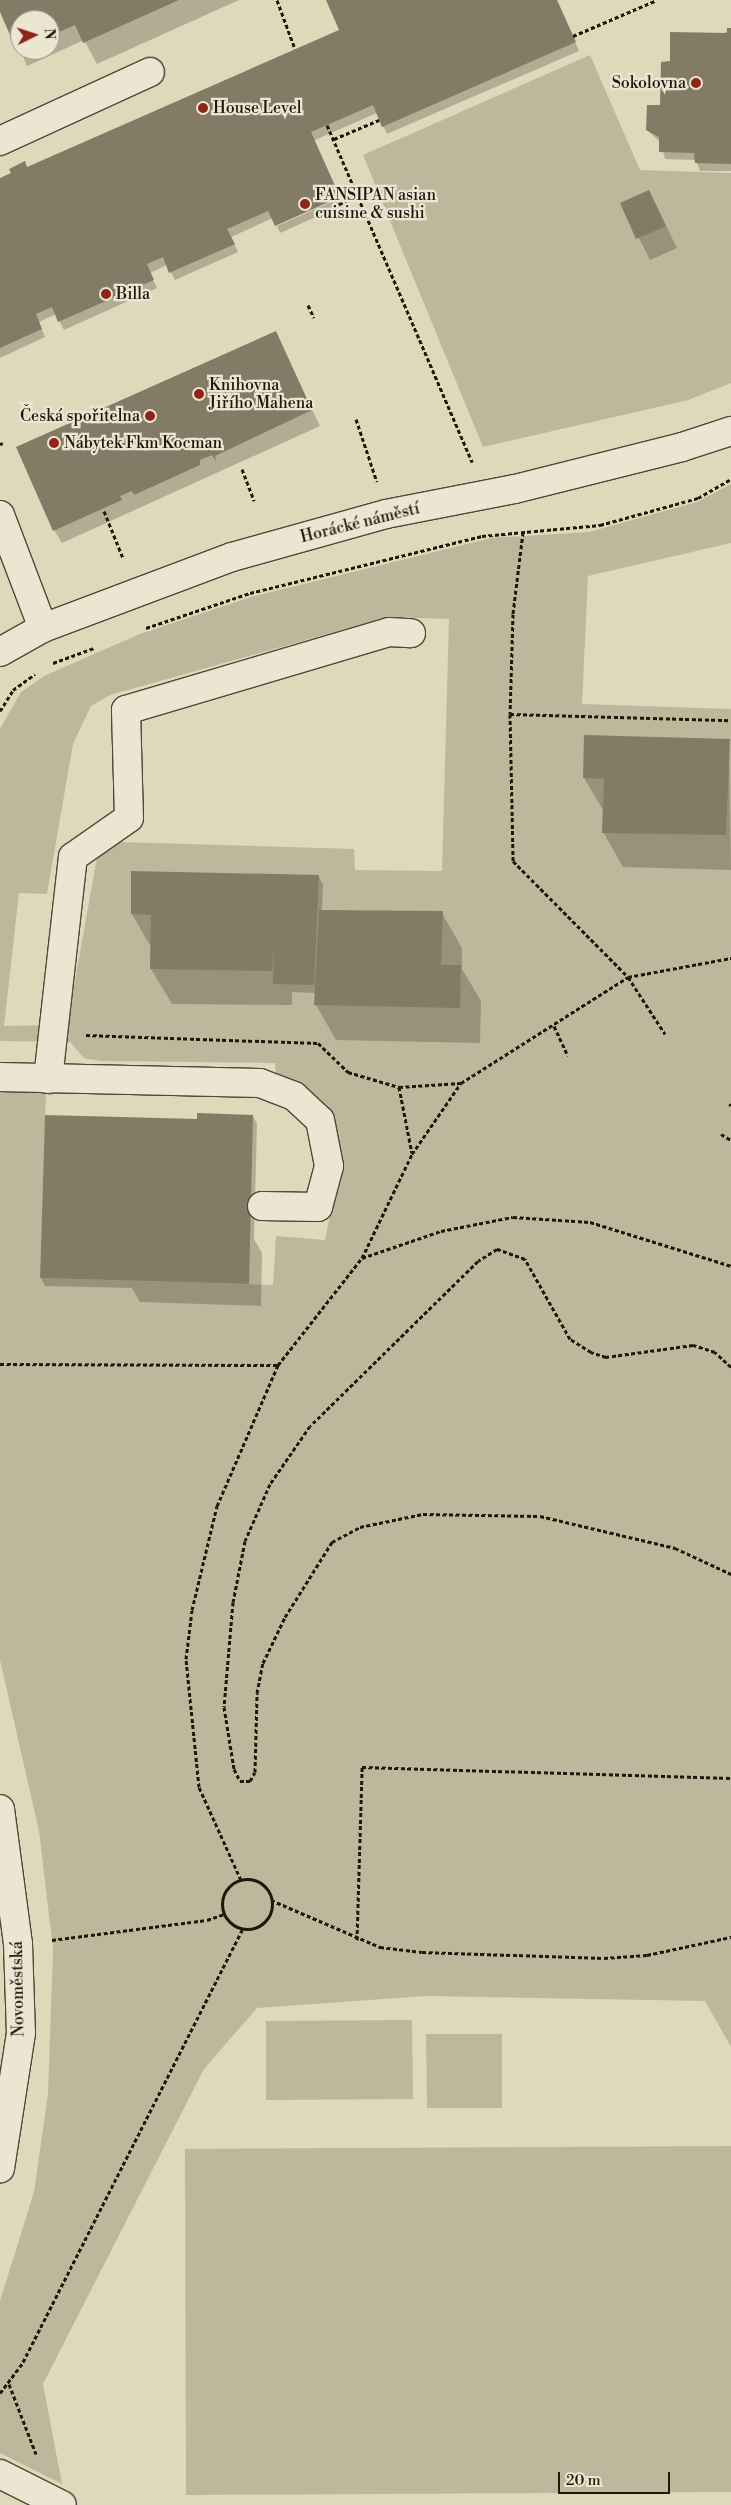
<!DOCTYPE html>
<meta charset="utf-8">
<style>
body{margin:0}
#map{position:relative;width:731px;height:2505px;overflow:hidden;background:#e0d8ba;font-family:"Libre Bodoni",serif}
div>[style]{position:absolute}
.green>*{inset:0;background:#bfb79c}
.shadow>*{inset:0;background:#0003}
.building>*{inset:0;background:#837b66}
.path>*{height:3px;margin-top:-1.5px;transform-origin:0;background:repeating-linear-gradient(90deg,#1f170c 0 4px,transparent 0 6.5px)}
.path>.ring{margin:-1.5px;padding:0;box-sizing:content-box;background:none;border:3px solid #1f170c;border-radius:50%}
.roads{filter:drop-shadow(1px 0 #4f4738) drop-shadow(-1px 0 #4f4738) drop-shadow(0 1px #4f4738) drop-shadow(0 -1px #4f4738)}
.minor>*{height:28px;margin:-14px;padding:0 14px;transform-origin:14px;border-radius:14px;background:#ebe6d2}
.dots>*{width:14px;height:14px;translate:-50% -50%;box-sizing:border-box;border:2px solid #ebe6d2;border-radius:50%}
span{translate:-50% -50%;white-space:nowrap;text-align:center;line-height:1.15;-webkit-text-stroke:4.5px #ebe6d2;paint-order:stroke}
.poi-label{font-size:16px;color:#1f170c}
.right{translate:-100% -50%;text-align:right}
.left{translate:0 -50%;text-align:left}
.street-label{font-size:16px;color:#1f170c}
.north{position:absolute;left:10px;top:10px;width:50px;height:50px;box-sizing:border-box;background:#ebe6d2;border:1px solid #999383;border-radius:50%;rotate:86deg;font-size:14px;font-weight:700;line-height:20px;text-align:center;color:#1f170c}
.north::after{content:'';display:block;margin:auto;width:18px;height:22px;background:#8f2418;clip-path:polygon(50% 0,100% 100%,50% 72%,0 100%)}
.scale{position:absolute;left:558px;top:2472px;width:112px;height:22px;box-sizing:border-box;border:2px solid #1f170c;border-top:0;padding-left:6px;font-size:15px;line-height:18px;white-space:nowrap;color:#1f170c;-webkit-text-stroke:4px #ebe6d2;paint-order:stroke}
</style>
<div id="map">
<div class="green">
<div style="clip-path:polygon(590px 55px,640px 170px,731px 173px,731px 383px,688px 400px,483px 447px,363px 155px)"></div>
<div style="clip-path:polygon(evenodd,731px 484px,731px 543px,588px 576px,582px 704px,731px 709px,731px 2047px,705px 2001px,426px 1996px,257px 2008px,204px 2069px,43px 2384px,62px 2484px,0 2453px,0 2301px,34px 2192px,48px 2094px,53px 1949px,39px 1831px,0 1660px,0 1092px,46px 1093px,40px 1278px,273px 1285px,276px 1236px,325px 1240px,342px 1156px,316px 1095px,276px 1075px,275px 1063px,100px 1061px,84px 1058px,70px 1042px,0 1041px,0 729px,21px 692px,46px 675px,140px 634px,251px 597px,491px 538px,589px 532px,697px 502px,731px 484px,388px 617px,449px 619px,442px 871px,355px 870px,354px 849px,119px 842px,98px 852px,67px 1025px,4px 1026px,19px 893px,47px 894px,73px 744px,91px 706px,110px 695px,388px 617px)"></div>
<div style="clip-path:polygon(412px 2020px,413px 2099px,266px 2100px,266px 2021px)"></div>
<div style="clip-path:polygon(426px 2034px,502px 2034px,502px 2108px,427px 2108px)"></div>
<div style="clip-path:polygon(731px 2146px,731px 2492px,186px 2495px,185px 2149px)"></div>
</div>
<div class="shadow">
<div style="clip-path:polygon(evenodd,0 0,239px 0,97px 64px,84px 40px,27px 66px,0 0,20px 20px,50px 20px,50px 50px,20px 50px,20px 20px)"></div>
<div style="clip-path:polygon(328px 0,557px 0,579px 51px,387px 134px,377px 113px,315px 140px,273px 218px,231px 237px,238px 252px,175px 280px,167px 265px,150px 273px,157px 288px,64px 330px,56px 314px,39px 322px,45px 337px,0 358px,0 180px,341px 30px)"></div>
<div style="clip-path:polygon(731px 29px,731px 171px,700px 171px,696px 160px,665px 159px,661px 143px,647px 130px,661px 106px,671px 63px)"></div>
<div style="clip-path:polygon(649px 191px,677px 248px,650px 260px,622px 204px)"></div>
<div style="clip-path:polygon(340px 198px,343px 205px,280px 233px,277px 226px)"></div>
<div style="clip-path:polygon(275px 332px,320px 426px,62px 543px,53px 528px)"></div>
<div style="clip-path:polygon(585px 737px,729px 740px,731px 870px,623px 867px,603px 832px,604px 812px,584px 778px)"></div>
<div style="clip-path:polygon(318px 876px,323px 884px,322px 912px,442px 913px,462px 948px,462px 969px,481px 1001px,480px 1043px,336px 1040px,316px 1005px,316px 993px,292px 992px,292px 1005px,172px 1004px,151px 969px,152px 949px,132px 914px)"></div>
<div style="clip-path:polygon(253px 1116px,257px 1124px,254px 1239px,262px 1253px,261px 1306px,140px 1302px,132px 1288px,45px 1286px,41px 1278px)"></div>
</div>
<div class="building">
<div style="clip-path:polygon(0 0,179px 0,83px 43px,75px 25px,50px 36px,50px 20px,20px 20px,17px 51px,0 12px)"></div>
<div style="clip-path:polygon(326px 0,557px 0,576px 42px,382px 127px,373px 105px,311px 132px,340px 197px,275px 226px,268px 211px,227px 229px,235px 244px,169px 273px,163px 257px,147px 264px,154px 280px,58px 322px,52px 307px,36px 314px,42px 329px,0 348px,0 178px,11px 173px,9px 169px,25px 161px,27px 167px,339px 30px)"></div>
<div style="clip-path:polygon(727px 28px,731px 28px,731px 164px,695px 163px,694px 153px,659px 152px,659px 137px,646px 130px,647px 105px,660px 105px,661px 62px,670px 61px,670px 32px,727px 33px)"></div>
<div style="clip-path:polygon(649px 190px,666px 226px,636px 239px,620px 203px)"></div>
<div style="clip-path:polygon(276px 331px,312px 410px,215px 456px,216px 461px,212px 455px,200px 460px,200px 465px,134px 495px,132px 491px,120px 496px,122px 500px,53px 531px,16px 447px)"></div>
<div style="clip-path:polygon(584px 735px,730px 739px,726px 835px,602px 833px,604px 779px,583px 778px)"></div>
<div style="clip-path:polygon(131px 871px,319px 875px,314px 985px,273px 984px,274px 946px,272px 971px,150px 969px,151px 915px,131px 914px)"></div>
<div style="clip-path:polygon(319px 910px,443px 911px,441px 965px,461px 965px,460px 1008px,314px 1005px)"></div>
<div style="clip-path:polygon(197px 1113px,253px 1115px,249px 1284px,40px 1278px,45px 1115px,197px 1119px)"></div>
</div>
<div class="path">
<div style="left:277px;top:0;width:52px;rotate:69.8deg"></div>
<div style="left:573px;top:36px;width:91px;rotate:-23.2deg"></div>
<div style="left:327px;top:125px;width:367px;rotate:66.7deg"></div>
<div style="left:334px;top:139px;width:49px;rotate:-22.9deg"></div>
<div style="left:333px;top:207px;width:29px;rotate:-25deg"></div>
<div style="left:308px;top:305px;width:14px;rotate:65deg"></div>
<div style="left:356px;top:419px;width:66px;rotate:71.6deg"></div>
<div style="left:0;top:444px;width:3px;rotate:-18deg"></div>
<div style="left:242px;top:469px;width:34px;rotate:69deg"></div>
<div style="left:104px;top:511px;width:51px;rotate:68deg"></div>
<div style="left:523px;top:532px;width:83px;rotate:97deg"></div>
<div style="left:513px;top:614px;width:100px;rotate:91.7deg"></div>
<div style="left:510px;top:714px;width:147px;rotate:88.8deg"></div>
<div style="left:513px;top:861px;width:163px;rotate:45.2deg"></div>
<div style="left:628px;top:977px;width:68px;rotate:57deg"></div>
<div style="left:146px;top:628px;width:110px;rotate:-18.6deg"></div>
<div style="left:250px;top:593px;width:239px;rotate:-13.8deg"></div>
<div style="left:482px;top:536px;width:119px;rotate:-5.3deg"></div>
<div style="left:600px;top:525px;width:102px;rotate:-15.4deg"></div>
<div style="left:698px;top:498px;width:38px;rotate:-30deg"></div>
<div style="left:53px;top:663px;width:44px;rotate:-20.1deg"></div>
<div style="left:0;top:711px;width:25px;rotate:-58deg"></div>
<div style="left:13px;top:690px;width:27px;rotate:-36deg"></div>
<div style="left:510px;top:714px;width:221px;rotate:1.6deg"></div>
<div style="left:554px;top:1026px;width:33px;rotate:65deg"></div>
<div style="left:86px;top:1035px;width:232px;rotate:2deg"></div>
<div style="left:318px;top:1043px;width:42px;rotate:44deg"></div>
<div style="left:348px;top:1072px;width:53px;rotate:16.4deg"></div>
<div style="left:399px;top:1087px;width:62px;rotate:-3.7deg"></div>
<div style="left:399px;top:1087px;width:67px;rotate:78.9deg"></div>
<div style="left:729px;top:1104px;width:2px;rotate:27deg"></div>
<div style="left:721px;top:1134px;width:12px;rotate:31deg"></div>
<div style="left:362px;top:1258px;width:115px;rotate:-64.3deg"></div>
<div style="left:412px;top:1154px;width:86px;rotate:-55.4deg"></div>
<div style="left:461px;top:1083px;width:198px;rotate:-32.4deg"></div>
<div style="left:628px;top:977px;width:105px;rotate:-10.5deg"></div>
<div style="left:0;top:1364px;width:278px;rotate:0.2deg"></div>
<div style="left:731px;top:1367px;width:22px;rotate:-137deg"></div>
<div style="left:715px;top:1352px;width:23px;rotate:-162deg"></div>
<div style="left:693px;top:1345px;width:88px;rotate:172.1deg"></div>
<div style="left:606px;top:1357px;width:16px;rotate:-162deg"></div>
<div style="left:591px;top:1352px;width:25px;rotate:-148deg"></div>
<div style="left:570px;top:1339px;width:92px;rotate:-119.4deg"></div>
<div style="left:525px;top:1259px;width:30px;rotate:-160deg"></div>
<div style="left:497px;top:1249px;width:22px;rotate:148deg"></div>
<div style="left:478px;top:1261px;width:235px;rotate:135.5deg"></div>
<div style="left:310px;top:1426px;width:70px;rotate:124.6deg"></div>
<div style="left:270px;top:1484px;width:62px;rotate:113.7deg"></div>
<div style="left:245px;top:1541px;width:62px;rotate:101.1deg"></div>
<div style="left:233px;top:1602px;width:105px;rotate:94.9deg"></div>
<div style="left:224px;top:1707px;width:63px;rotate:80.8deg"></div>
<div style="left:234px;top:1769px;width:13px;rotate:63deg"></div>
<div style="left:240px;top:1781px;width:10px"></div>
<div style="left:250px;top:1781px;width:10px;rotate:-61deg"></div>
<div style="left:255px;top:1772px;width:79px;rotate:-88.5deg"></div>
<div style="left:257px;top:1693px;width:31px;rotate:-79deg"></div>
<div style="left:263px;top:1663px;width:51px;rotate:-64.4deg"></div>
<div style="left:285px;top:1617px;width:89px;rotate:-57.9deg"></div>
<div style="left:332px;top:1542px;width:32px;rotate:-28deg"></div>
<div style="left:360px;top:1527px;width:64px;rotate:-11.7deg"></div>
<div style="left:423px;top:1514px;width:117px;rotate:1deg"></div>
<div style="left:540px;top:1516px;width:139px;rotate:13.3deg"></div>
<div style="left:675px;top:1548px;width:62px;rotate:24.9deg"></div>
<div class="ring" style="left:222px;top:1879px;width:47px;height:47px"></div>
<div style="left:241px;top:1880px;width:102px;rotate:-114.3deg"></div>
<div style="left:199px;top:1787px;width:129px;rotate:-95.8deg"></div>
<div style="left:186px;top:1659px;width:49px;rotate:-83deg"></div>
<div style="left:192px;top:1610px;width:107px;rotate:-76.5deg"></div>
<div style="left:217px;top:1506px;width:154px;rotate:-66.6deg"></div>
<div style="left:278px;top:1365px;width:136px;rotate:-51.9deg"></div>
<div style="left:362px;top:1258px;width:83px;rotate:-18.9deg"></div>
<div style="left:441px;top:1231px;width:73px;rotate:-11deg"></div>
<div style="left:513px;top:1217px;width:77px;rotate:3.7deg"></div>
<div style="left:590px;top:1222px;width:148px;rotate:17.3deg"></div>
<div style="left:271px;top:1900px;width:119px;rotate:23.3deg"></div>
<div style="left:380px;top:1947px;width:42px;rotate:6.8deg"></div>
<div style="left:422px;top:1952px;width:182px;rotate:1.9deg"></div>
<div style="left:604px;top:1958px;width:43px;rotate:-4deg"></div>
<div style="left:647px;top:1955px;width:86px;rotate:-12.1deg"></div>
<div style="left:52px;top:1940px;width:156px;rotate:-7.4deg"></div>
<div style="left:207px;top:1920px;width:18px;rotate:-19deg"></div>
<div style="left:357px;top:1940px;width:173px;rotate:-88.3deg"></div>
<div style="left:362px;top:1767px;width:369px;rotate:1.7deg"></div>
<div style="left:9px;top:2384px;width:75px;rotate:68.9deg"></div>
<div style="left:0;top:2393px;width:39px;rotate:-53deg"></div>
<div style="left:23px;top:2362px;width:487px;rotate:-63.1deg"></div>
</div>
<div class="roads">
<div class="minor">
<div style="left:0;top:141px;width:165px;rotate:-24.7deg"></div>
<div style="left:0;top:515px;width:121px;rotate:69.2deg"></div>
<div style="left:0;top:652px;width:49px;rotate:-29.2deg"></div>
<div style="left:43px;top:628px;width:202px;rotate:-20.6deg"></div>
<div style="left:232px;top:557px;width:160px;rotate:-15.6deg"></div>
<div style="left:386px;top:514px;width:131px;rotate:-11deg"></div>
<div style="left:515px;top:489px;width:172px;rotate:-14.1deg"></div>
<div style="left:682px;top:447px;width:52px;rotate:-18.1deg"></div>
<div style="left:0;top:1077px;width:260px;rotate:1.3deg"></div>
<div style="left:260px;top:1083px;width:36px;rotate:21deg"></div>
<div style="left:294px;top:1096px;width:35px;rotate:43deg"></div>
<div style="left:320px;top:1120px;width:47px;rotate:78.9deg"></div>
<div style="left:329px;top:1166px;width:42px;rotate:105deg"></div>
<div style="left:318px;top:1207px;width:56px;rotate:-179deg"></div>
<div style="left:48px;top:1079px;width:223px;rotate:-83.6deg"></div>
<div style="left:73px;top:857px;width:68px;rotate:-34.9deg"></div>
<div style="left:129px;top:818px;width:108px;rotate:-91.6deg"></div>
<div style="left:126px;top:710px;width:274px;rotate:-16.5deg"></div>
<div style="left:389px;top:632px;width:22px;rotate:3deg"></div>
<div style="left:0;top:1809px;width:136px;rotate:82.4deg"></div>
<div style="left:18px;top:1944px;width:89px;rotate:88.1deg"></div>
<div style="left:21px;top:2033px;width:137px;rotate:98.8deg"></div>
<div style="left:0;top:2474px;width:69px;rotate:26.6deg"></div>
</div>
</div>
<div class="dots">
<div style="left:696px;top:83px;background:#8f2418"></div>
<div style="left:203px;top:108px;background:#8f2418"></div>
<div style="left:305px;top:204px;background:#8f2418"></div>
<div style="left:106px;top:294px;background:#8f2418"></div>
<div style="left:199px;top:394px;background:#8f2418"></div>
<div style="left:150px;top:416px;background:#8f2418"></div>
<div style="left:54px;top:443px;background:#8f2418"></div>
</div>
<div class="poi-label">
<span class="right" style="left:686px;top:83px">Sokolovna</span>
<span class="left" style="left:213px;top:108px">House Level</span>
<span class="left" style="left:315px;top:204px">FANSIPAN asian<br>cuisine &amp; sushi</span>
<span class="left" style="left:116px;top:294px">Billa</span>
<span class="left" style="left:209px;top:394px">Knihovna<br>Jiřího Mahena</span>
<span class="right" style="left:140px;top:416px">Česká spořitelna</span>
<span class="left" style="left:64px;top:443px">Nábytek Fkm Kocman</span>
</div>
<div class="street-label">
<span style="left:360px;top:523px;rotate:-14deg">Horácké náměstí</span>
<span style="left:18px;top:1989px;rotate:-91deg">Novoměstská</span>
</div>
<div class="north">N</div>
<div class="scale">20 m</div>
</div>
